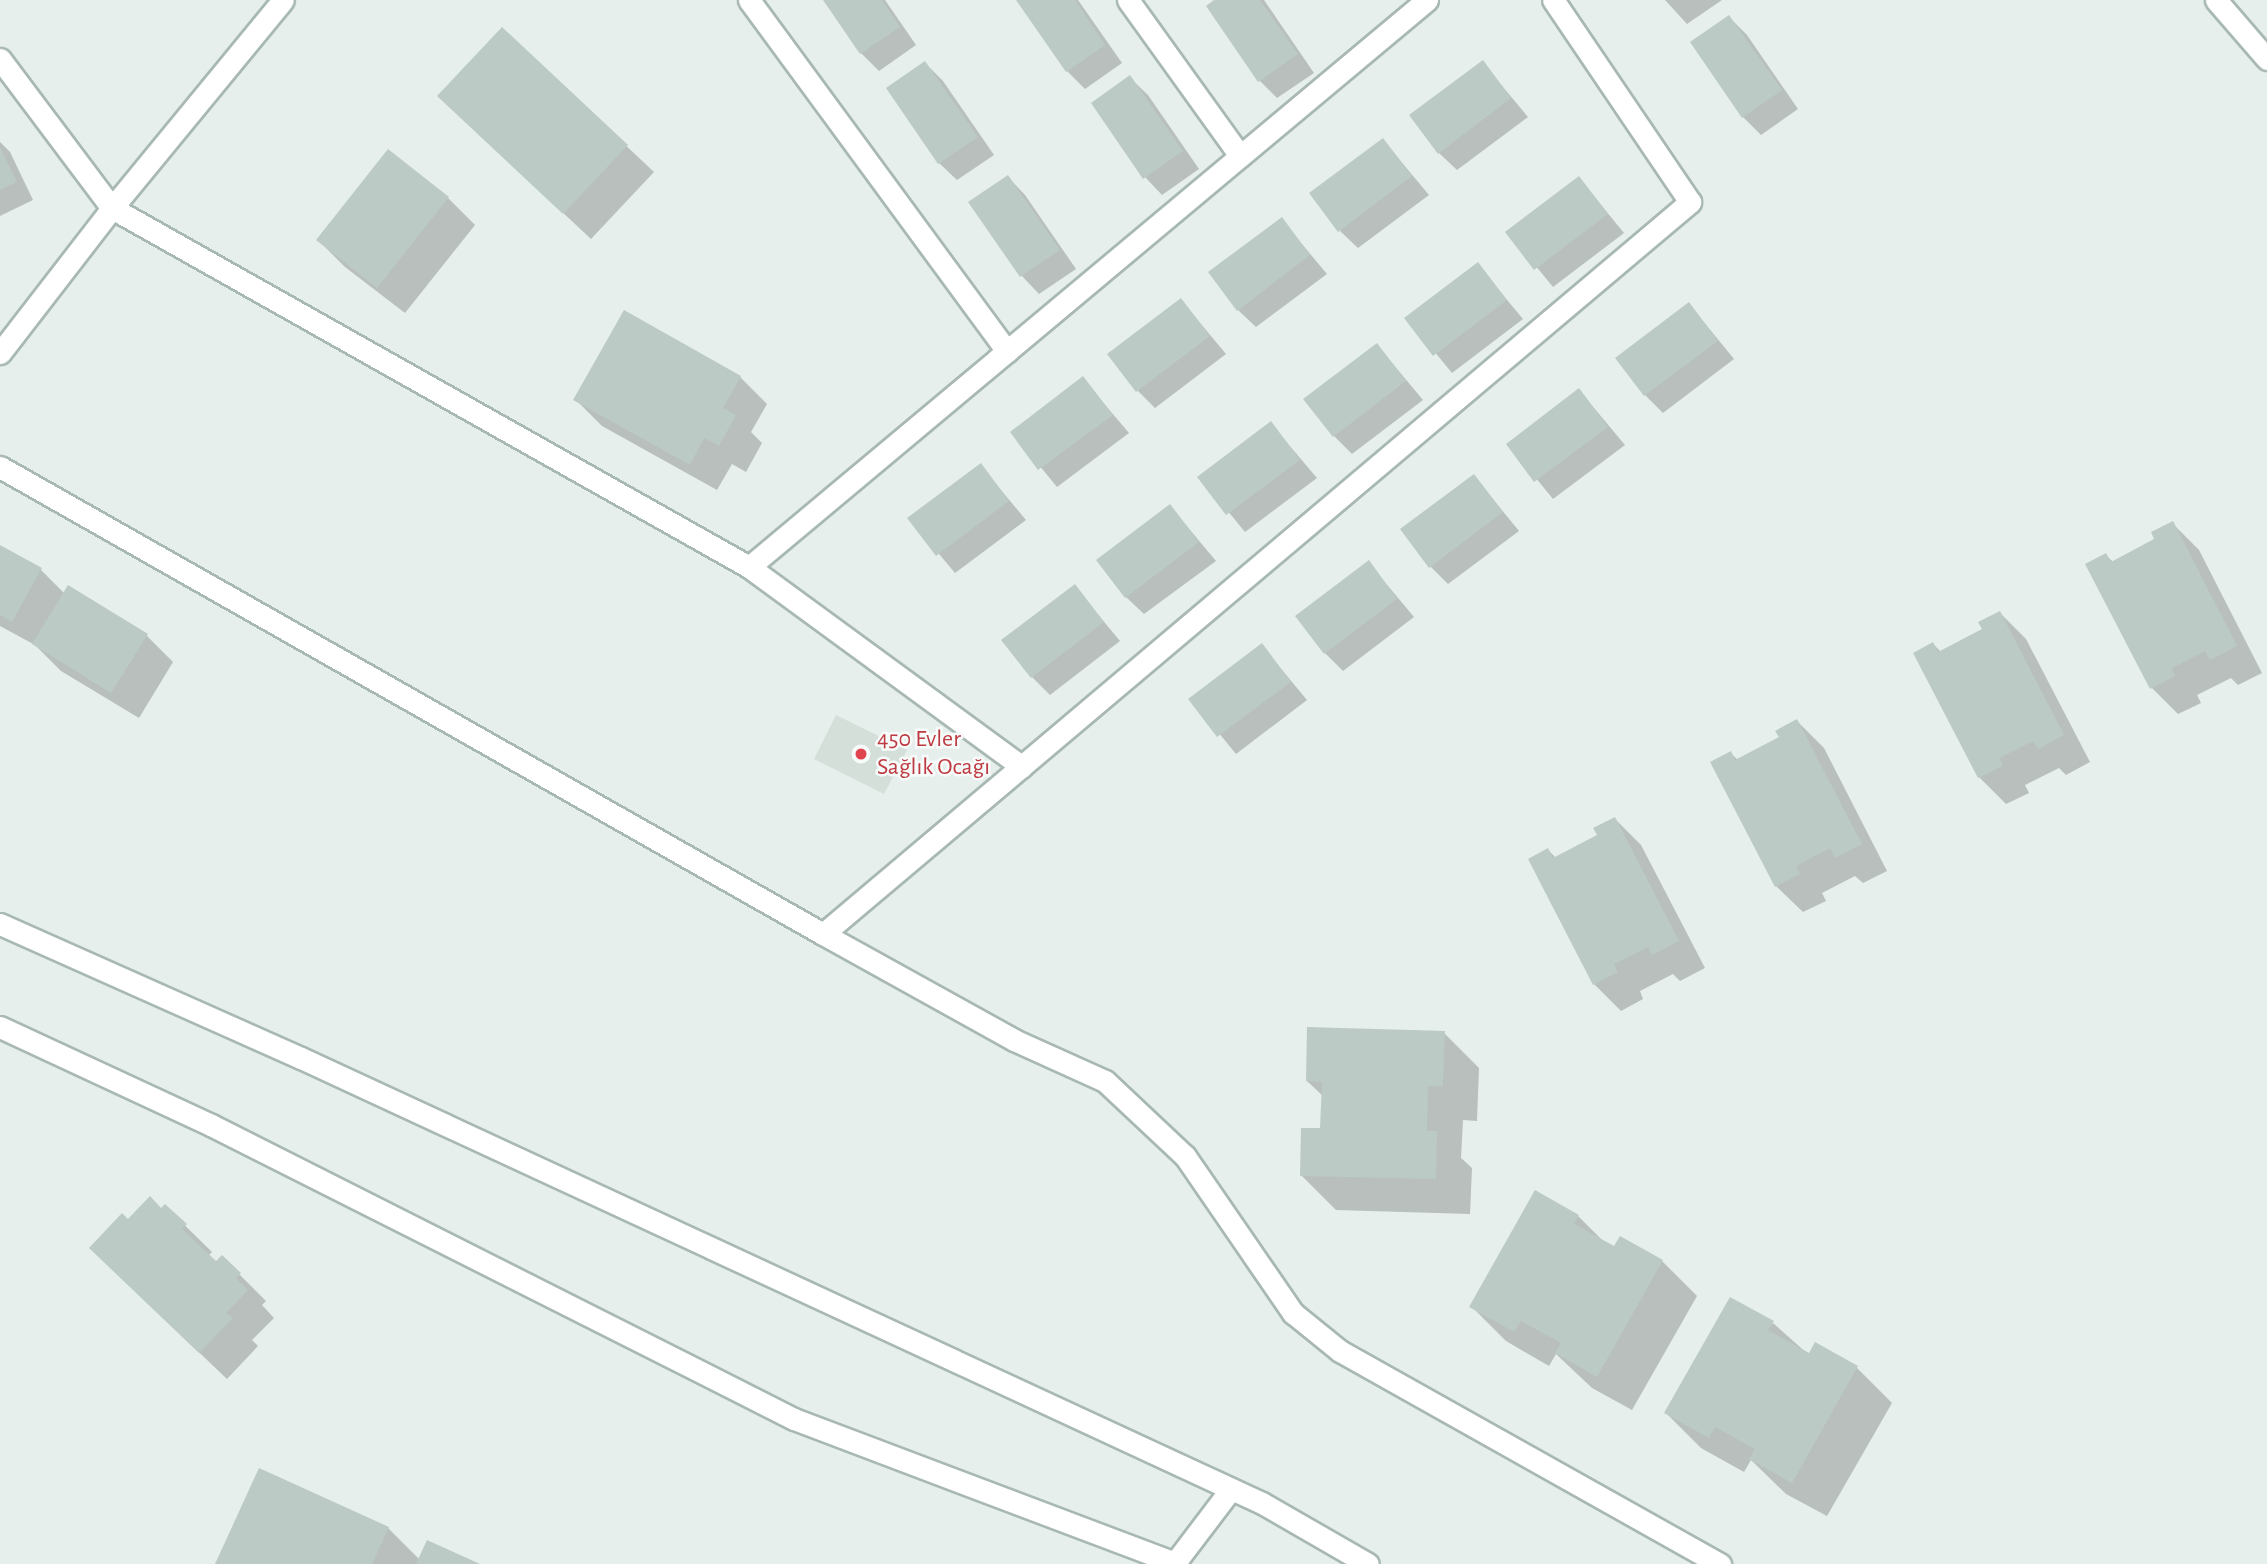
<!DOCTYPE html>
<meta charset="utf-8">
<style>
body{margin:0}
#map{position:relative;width:2267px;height:1564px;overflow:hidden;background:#e6efeb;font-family:"Alegreya Sans",sans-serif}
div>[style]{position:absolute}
.built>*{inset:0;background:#d4dfda}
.shadow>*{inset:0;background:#0003}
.building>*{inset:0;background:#bbcac4}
.roads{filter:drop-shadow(2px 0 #a8b8b2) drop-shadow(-2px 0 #a8b8b2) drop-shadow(0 2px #a8b8b2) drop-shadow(0 -2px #a8b8b2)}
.minor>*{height:21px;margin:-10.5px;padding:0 10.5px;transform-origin:10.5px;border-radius:10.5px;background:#fff}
.dots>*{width:19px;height:19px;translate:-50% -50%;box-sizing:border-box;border:4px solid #f7fbf9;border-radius:50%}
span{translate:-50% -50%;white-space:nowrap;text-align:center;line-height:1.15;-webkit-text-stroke:5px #f7fbf9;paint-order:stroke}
.health-label{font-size:24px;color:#be3a42}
.left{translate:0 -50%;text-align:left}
</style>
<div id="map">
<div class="built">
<div style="clip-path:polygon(836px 715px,907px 750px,884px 794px,814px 759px)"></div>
</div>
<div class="shadow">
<div style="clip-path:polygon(825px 0,885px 0,916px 45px,879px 71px,861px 53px)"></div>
<div style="clip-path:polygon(1018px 0,1078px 0,1122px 63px,1085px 89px,1067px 71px)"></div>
<div style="clip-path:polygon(1217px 0,1264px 0,1314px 73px,1277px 98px,1259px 80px)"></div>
<div style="clip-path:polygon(1665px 0,1722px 0,1687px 24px)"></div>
<div style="clip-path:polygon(1729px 17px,1747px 35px,1798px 109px,1761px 135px,1743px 117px)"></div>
<div style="clip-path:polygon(502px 29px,654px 172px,591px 239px,466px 122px)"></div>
<div style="clip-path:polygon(1482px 62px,1528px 117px,1457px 170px,1439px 153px)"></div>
<div style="clip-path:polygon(925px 63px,943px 81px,994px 155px,957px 180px,939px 163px)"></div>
<div style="clip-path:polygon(1130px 78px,1148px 95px,1199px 169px,1162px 195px,1145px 177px)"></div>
<div style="clip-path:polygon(1383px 140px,1429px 195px,1358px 248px,1340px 231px)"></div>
<div style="clip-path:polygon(0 142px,10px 152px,33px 200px,0 216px)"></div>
<div style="clip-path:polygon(1008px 177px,1025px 195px,1076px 269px,1039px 294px,1022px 276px,970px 202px)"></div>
<div style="clip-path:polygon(1579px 178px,1624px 233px,1553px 287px,1508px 232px)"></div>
<div style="clip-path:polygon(448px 198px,475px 225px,405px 313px,345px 267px,318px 240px)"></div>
<div style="clip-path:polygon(1281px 219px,1327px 274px,1256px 327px,1238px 310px)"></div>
<div style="clip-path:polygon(1477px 264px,1523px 319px,1452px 373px,1407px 318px)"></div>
<div style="clip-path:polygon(1181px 300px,1226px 354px,1155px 408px,1138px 391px)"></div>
<div style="clip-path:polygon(1689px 304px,1734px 359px,1663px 413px,1645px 395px)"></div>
<div style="clip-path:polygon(624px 313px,740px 377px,767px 404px,751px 432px,762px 443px,746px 472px,732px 464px,717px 490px,602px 426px,575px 399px)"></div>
<div style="clip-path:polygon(1377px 345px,1423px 400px,1352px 454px,1334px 436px)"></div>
<div style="clip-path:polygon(1083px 379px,1129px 433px,1057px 487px,1012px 432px)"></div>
<div style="clip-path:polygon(1579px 390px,1625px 445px,1553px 499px,1508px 444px)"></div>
<div style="clip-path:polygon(1271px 424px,1317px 478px,1245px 532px,1200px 477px)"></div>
<div style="clip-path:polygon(980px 465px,1026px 520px,955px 573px,909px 518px)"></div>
<div style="clip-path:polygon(1474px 476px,1519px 531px,1448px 584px,1430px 566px)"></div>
<div style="clip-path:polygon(1170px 506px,1216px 561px,1144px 614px,1126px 597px)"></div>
<div style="clip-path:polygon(2172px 523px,2199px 550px,2262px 673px,2238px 685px,2231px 678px,2197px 695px,2201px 703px,2178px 714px,2152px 688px,2106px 555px,2114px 563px,2157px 540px)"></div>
<div style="clip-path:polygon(0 547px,41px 570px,65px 594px,147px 636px,173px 662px,139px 718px,61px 671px,35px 645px,0 626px)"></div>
<div style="clip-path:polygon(1368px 562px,1414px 617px,1343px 671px,1325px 653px)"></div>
<div style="clip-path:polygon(1075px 587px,1120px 641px,1050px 695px,1032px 677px)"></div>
<div style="clip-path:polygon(2000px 613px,2026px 639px,2090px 762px,2066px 775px,2059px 768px,2025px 785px,2029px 793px,2006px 804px,1979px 777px,1933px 644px,1941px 652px,1984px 630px)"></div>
<div style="clip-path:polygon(1262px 646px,1307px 700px,1236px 754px,1191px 699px)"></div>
<div style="clip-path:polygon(1797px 721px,1824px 748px,1887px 871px,1863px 883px,1855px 876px,1822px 893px,1826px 901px,1803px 912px,1776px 886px,1730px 753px,1738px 760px,1782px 738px)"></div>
<div style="clip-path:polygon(1615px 819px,1641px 845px,1705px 968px,1680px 981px,1673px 974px,1640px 991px,1643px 999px,1621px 1011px,1594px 984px,1548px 850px,1556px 858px,1599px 836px)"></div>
<div style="clip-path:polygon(1444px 1033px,1479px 1068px,1477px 1121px,1463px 1120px,1461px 1158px,1472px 1168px,1470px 1214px,1336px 1210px,1301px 1175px,1322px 1130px,1323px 1096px,1307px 1081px)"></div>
<div style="clip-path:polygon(165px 1206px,212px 1252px,208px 1256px,216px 1264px,222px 1257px,266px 1301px,262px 1305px,274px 1318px,252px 1340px,258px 1346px,227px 1379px,118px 1275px,128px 1221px,161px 1211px)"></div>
<div style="clip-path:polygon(1578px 1216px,1606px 1244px,1662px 1261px,1697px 1296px,1632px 1410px,1592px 1388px,1556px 1354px,1549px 1366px,1506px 1341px,1471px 1306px)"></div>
<div style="clip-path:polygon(1773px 1323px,1809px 1355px,1857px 1368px,1892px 1403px,1827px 1516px,1786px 1494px,1751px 1460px,1744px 1472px,1701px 1448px,1666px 1413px)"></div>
<div style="clip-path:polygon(388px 1528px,420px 1560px,476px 1564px,217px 1564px)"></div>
</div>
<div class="building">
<div style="clip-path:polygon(823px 0,882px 0,900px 27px,860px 54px)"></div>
<div style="clip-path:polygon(1016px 0,1075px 0,1105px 45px,1066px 72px)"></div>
<div style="clip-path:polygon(1214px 0,1260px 0,1298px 54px,1258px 82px,1206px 6px)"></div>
<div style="clip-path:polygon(1729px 15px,1782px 90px,1742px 118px,1690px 42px)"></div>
<div style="clip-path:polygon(502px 27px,628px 145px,563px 214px,437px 96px)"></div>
<div style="clip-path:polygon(1483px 60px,1511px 98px,1438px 154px,1409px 115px)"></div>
<div style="clip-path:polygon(925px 61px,978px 137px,938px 164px,886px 88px)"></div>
<div style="clip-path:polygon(1130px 75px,1183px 151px,1143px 179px,1091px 103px)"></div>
<div style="clip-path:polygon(1383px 138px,1412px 176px,1338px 232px,1309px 193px)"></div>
<div style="clip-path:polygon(0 147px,17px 182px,0 190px)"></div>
<div style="clip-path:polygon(388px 149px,449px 197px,377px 288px,316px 240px)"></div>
<div style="clip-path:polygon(1008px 175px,1060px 250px,1020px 277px,968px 202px)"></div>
<div style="clip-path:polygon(1579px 176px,1608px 214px,1534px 270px,1505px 232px)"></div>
<div style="clip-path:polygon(1282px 217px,1310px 255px,1237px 311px,1208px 272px)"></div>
<div style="clip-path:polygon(1478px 262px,1507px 300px,1433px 356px,1404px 318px)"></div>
<div style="clip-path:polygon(1181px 298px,1210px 336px,1136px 392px,1107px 354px)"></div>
<div style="clip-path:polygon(1689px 302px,1718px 341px,1644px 396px,1615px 358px)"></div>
<div style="clip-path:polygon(624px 310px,741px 376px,723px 408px,736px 415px,719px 446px,704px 438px,690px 465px,573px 400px)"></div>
<div style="clip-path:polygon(1377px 343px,1406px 381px,1333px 437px,1303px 399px)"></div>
<div style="clip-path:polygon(1083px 376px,1113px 415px,1038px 470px,1010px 432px)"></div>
<div style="clip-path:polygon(1579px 388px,1608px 427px,1534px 482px,1506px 444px)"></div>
<div style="clip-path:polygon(1271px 421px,1300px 460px,1226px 515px,1197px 477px)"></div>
<div style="clip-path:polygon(981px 463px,1009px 501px,936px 556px,907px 518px)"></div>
<div style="clip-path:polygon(1474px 474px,1503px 512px,1429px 568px,1400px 529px)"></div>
<div style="clip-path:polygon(1170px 504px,1199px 542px,1125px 598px,1096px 560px)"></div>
<div style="clip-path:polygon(2173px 521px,2237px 646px,2210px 660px,2205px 651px,2172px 668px,2175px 676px,2150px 689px,2085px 564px,2106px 553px,2111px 562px,2154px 539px,2151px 532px)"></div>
<div style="clip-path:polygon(0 545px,42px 568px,12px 622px,0 615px)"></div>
<div style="clip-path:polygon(1369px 560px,1397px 599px,1324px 654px,1295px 616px)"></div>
<div style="clip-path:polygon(1075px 584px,1104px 622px,1031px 678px,1001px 640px)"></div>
<div style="clip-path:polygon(68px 585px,148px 634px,111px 693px,32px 644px)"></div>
<div style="clip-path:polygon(2000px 611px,2064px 735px,2038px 749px,2033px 741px,1999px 758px,2003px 766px,1978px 778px,1913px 653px,1933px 642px,1938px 652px,1982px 629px,1978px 622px)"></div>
<div style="clip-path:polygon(1262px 643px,1291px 682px,1217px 737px,1188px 699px)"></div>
<div style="clip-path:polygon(1797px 719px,1862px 844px,1835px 858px,1830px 848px,1796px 866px,1800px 874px,1775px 887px,1710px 762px,1731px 751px,1735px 760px,1779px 737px,1775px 731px)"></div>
<div style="clip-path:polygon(1615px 817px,1679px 941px,1652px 955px,1648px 947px,1614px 964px,1618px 972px,1593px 985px,1528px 859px,1548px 848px,1553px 858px,1597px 835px,1593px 828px)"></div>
<div style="clip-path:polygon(1307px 1027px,1445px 1031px,1443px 1086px,1428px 1086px,1427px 1131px,1437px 1131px,1436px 1179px,1300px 1176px,1301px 1128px,1320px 1128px,1322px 1082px,1306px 1081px)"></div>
<div style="clip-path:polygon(1535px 1190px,1579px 1215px,1574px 1224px,1614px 1246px,1620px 1236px,1663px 1260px,1597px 1377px,1555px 1353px,1561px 1343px,1521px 1321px,1514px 1332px,1469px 1307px)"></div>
<div style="clip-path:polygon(150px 1196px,161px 1208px,165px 1204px,187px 1224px,182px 1229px,216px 1261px,222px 1255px,241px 1273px,236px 1278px,248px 1290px,226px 1313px,233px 1318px,199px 1353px,89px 1248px,122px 1213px,128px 1219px)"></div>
<div style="clip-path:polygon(1730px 1297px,1774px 1321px,1768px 1330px,1809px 1353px,1815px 1342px,1858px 1366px,1792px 1483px,1749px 1459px,1755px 1449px,1715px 1427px,1709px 1438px,1664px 1413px)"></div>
<div style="clip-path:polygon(259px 1468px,389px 1527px,372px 1564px,215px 1564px)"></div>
<div style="clip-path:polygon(427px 1540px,480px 1564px,416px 1564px)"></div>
</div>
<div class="roads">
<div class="minor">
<div style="left:749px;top:0;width:436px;rotate:53.7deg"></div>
<div style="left:1128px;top:0;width:192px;rotate:54.3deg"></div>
<div style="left:2216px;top:0;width:78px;rotate:49.2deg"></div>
<div style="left:0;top:59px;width:186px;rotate:53.1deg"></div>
<div style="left:112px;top:208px;width:731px;rotate:29.4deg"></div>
<div style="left:749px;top:567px;width:338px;rotate:36.2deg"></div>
<div style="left:0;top:353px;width:183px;rotate:-52.3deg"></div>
<div style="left:112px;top:208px;width:269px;rotate:-50.6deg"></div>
<div style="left:0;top:467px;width:946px;rotate:29.57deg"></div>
<div style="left:823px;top:934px;width:218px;rotate:29deg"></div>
<div style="left:1014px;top:1040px;width:100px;rotate:24.3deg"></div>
<div style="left:1105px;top:1081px;width:110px;rotate:43.2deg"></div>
<div style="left:1185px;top:1156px;width:191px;rotate:55.5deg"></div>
<div style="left:1293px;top:1313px;width:60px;rotate:39deg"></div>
<div style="left:1340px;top:1351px;width:436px;rotate:29.3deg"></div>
<div style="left:749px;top:567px;width:884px;rotate:-39.91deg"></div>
<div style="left:0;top:924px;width:329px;rotate:24deg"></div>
<div style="left:301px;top:1058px;width:1059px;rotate:24.85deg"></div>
<div style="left:1262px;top:1503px;width:122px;rotate:29.9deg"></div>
<div style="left:823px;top:934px;width:1135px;rotate:-40.17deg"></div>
<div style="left:1690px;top:202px;width:244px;rotate:-124.1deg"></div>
<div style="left:0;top:1027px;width:233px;rotate:24.9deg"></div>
<div style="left:211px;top:1125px;width:653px;rotate:26.76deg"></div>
<div style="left:794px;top:1419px;width:410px;rotate:20.7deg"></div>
<div style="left:1174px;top:1564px;width:94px;rotate:-52.8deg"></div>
</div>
</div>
<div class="dots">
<div style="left:861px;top:754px;background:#e0444e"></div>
</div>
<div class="health-label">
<span class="left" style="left:877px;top:754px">450 Evler<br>Sağlık Ocağı</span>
</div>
</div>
